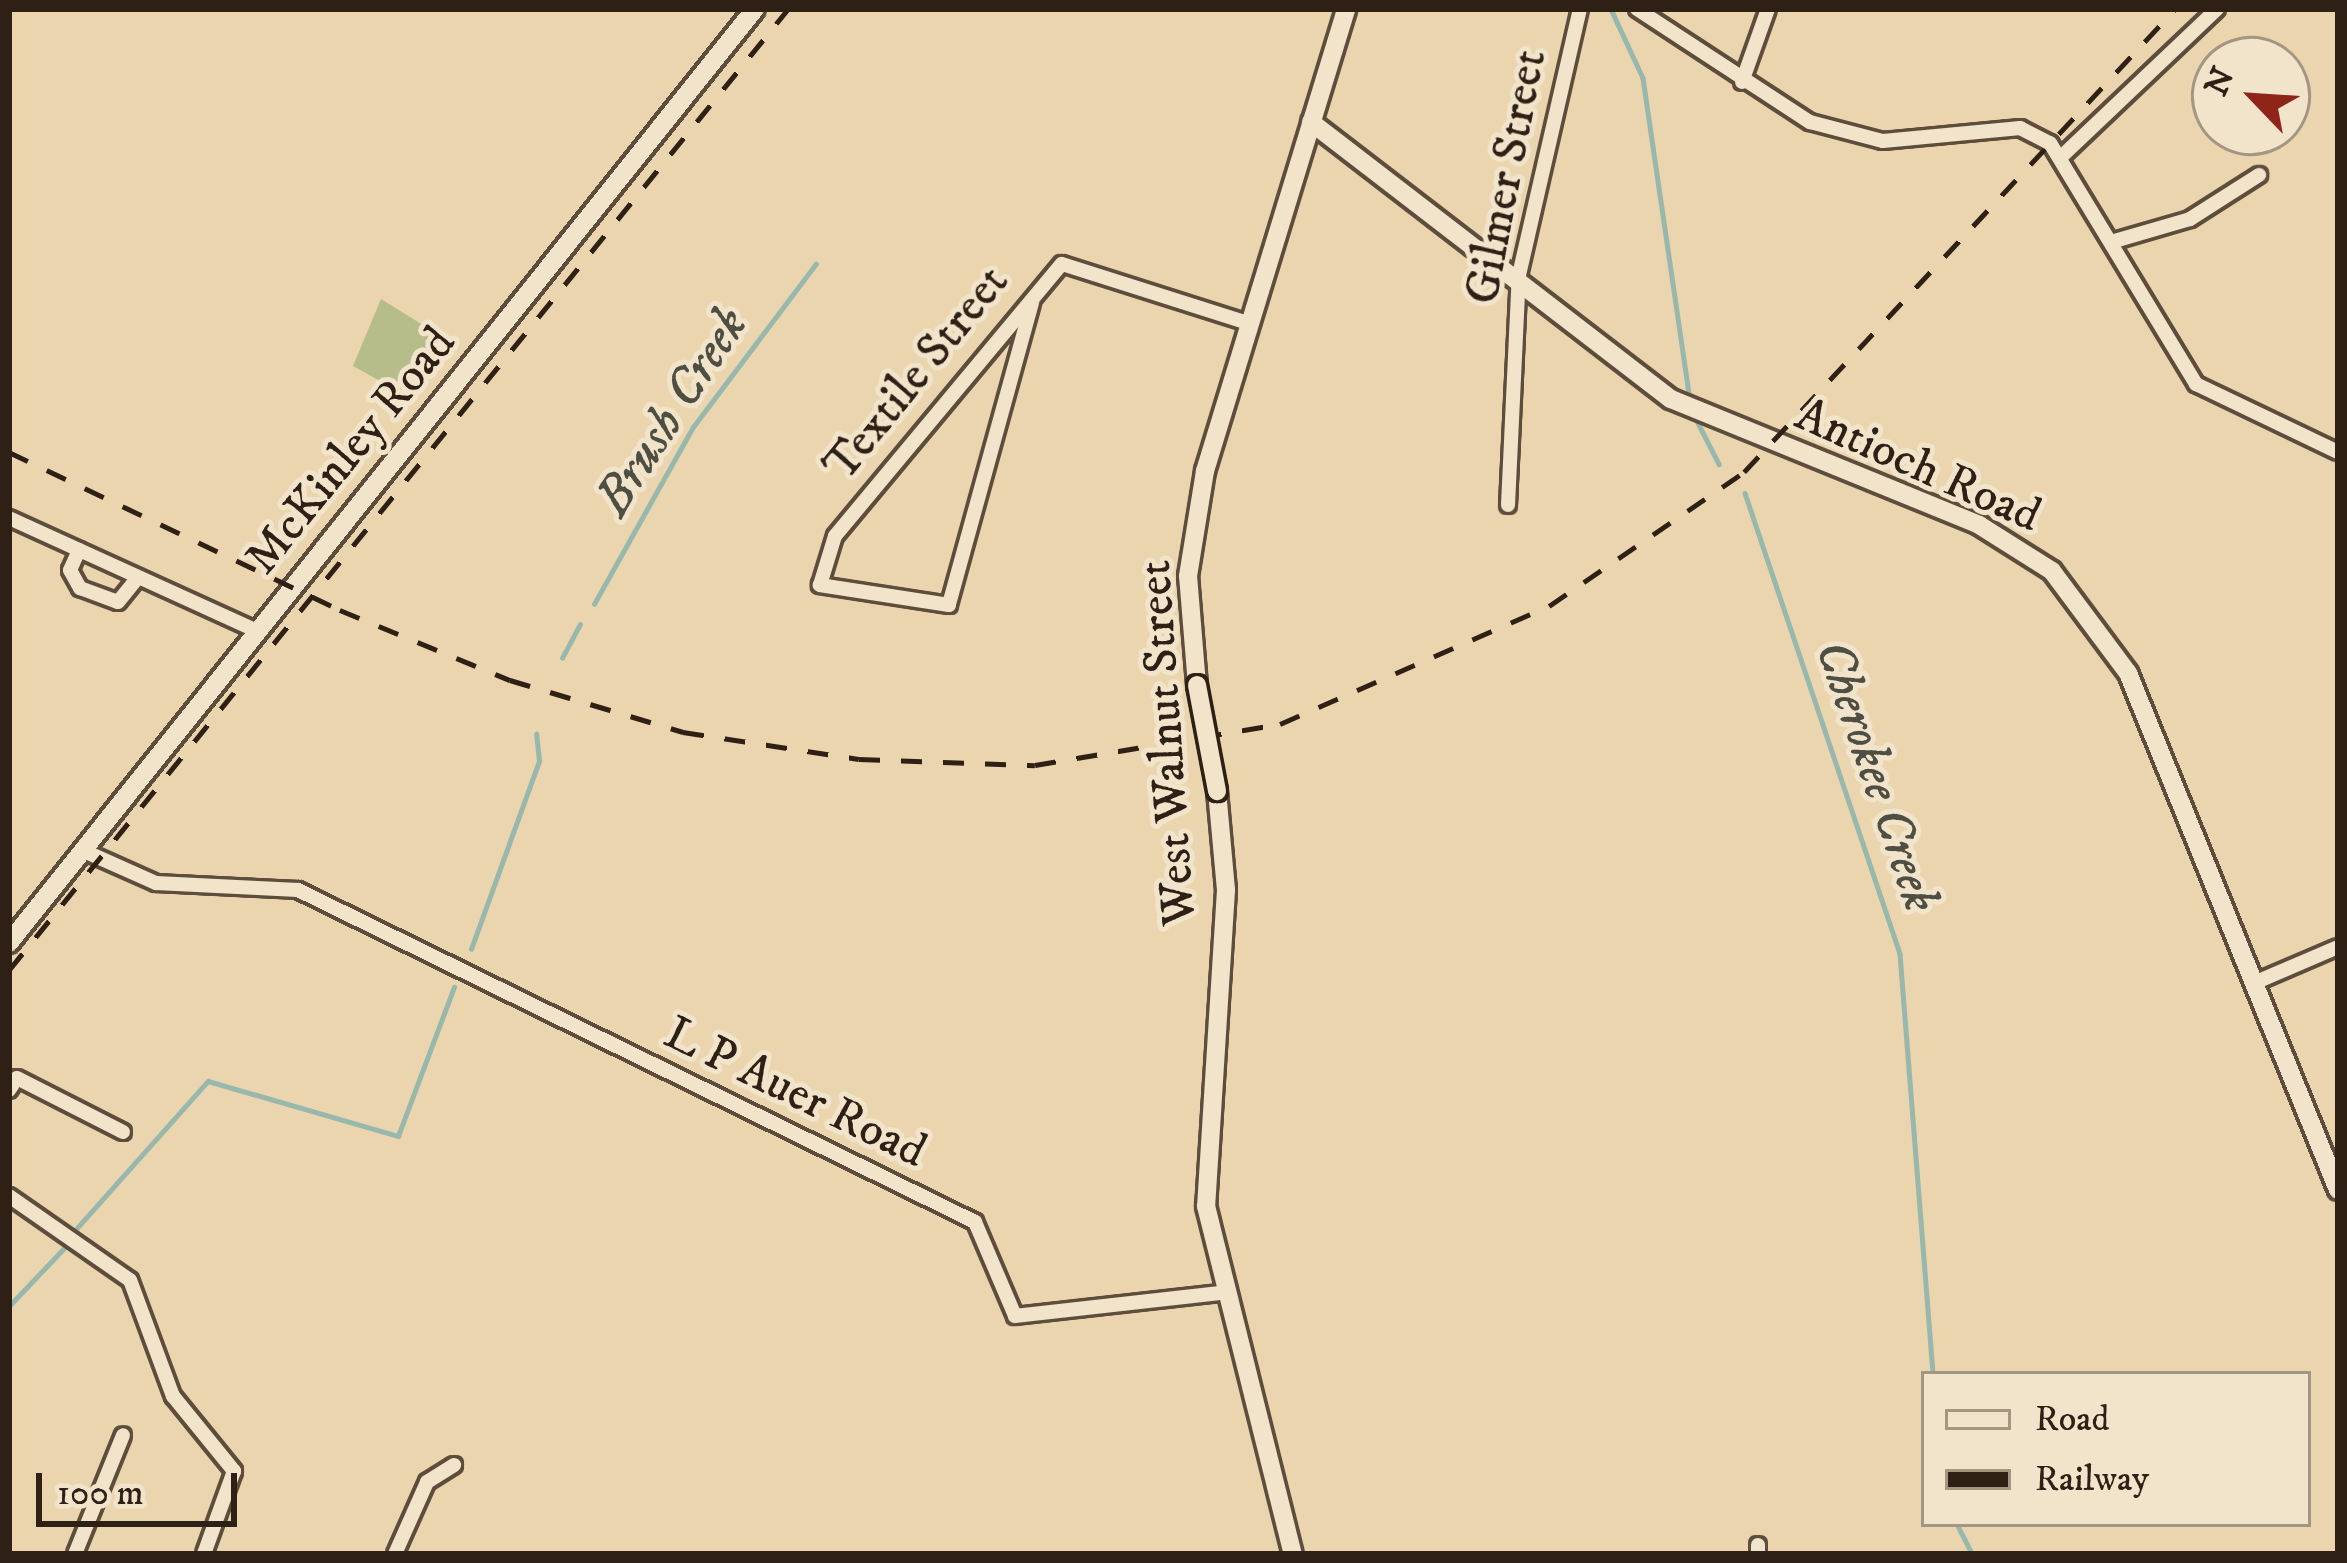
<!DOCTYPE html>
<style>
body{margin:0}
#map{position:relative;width:2347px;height:1563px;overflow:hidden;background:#ead5ae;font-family:"IM FELL DW Pica",serif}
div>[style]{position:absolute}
.green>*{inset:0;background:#b6bd8b}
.stream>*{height:4.5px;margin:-2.25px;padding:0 2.25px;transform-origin:2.25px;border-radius:2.25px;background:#98b8ad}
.roads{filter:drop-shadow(3px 0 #5e4d3c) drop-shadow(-3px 0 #5e4d3c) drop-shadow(0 3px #5e4d3c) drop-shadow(0 -3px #5e4d3c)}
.street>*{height:14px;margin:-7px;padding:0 7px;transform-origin:7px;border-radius:7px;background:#f1e4ca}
.secondary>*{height:18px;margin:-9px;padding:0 9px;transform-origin:9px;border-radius:9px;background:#f1e4ca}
.rail>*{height:4.5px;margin-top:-2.25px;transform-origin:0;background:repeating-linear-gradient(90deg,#2f2016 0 21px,transparent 0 42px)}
.bridges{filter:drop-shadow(3px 0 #2f2016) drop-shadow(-3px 0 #2f2016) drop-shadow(0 3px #2f2016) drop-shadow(0 -3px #2f2016)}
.secondary-bridge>*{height:18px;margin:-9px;padding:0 9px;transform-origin:9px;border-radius:9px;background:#f1e4ca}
span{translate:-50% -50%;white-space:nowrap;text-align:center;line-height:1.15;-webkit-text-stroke:10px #f1e4ca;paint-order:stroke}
.street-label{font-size:48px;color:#2f2016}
.water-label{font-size:51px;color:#4e4e43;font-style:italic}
.frame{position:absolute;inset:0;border:12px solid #2f2016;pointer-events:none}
.legend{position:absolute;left:1921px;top:1371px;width:390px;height:156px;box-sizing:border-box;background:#f1e4ca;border:3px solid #a39682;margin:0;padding:15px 21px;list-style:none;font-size:36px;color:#2f2016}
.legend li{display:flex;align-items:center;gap:24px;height:60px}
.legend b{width:60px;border:3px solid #a39682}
.north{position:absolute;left:2191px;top:36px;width:120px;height:120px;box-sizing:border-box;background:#f1e4ca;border:3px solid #a39682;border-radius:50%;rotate:295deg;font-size:33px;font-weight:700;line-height:48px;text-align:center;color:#2f2016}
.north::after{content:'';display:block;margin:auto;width:42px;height:54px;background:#8f2418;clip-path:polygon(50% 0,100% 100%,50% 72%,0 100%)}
.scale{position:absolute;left:36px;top:1473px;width:201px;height:54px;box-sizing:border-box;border:6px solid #2f2016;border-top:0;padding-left:15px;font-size:36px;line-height:42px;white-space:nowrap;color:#2f2016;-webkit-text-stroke:9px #f1e4ca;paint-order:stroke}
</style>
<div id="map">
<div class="green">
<div style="clip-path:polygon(381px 299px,444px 338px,400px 392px,353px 366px)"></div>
</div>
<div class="stream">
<div style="left:1611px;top:9px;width:76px;rotate:65.1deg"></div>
<div style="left:1643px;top:78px;width:325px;rotate:81.7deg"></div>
<div style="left:1695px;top:417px;width:53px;rotate:62.9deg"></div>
<div style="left:1745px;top:493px;width:486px;rotate:71.4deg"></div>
<div style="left:1900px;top:954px;width:421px;rotate:85.5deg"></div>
<div style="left:594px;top:604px;width:203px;rotate:-60.8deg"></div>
<div style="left:693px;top:427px;width:204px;rotate:-53deg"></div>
<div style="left:562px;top:658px;width:38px;rotate:-62deg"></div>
<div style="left:471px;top:949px;width:200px;rotate:-70.1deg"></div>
<div style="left:539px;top:761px;width:27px;rotate:-96deg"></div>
<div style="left:77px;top:1228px;width:197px;rotate:-48.3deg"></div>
<div style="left:208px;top:1081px;width:198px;rotate:16.1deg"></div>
<div style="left:398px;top:1136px;width:159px;rotate:-69.4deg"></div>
<div style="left:9px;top:1306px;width:87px;rotate:-46.4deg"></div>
<div style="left:1957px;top:1524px;width:34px;rotate:63deg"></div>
</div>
<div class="roads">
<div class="street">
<div style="left:1637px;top:9px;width:207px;rotate:33.2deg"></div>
<div style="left:1810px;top:122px;width:75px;rotate:14.6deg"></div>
<div style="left:1883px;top:141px;width:138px;rotate:-5.4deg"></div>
<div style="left:2020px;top:128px;width:34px;rotate:27deg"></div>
<div style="left:2050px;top:143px;width:282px;rotate:58.8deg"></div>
<div style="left:2196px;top:384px;width:157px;rotate:25.6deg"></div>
<div style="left:1742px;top:82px;width:77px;rotate:-70.4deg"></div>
<div style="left:2061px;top:157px;width:215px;rotate:-43.5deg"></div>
<div style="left:2111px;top:242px;width:82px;rotate:-16.2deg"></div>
<div style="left:2190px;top:219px;width:82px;rotate:-32.5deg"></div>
<div style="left:1032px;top:303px;width:313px;rotate:105.4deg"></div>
<div style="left:949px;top:605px;width:131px;rotate:-171.2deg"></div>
<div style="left:820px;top:585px;width:51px;rotate:-73deg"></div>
<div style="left:835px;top:536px;width:354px;rotate:-50.2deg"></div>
<div style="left:1062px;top:264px;width:195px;rotate:17.6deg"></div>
<div style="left:1508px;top:505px;width:230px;rotate:-87.3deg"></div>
<div style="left:1519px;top:275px;width:273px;rotate:-77.1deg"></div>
<div style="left:9px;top:518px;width:273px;rotate:24.5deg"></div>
<div style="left:79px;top:550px;width:22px;rotate:114deg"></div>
<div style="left:70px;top:570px;width:21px;rotate:61deg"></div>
<div style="left:80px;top:588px;width:40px;rotate:20.2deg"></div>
<div style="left:118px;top:602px;width:32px;rotate:-51deg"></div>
<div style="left:84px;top:851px;width:79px;rotate:24deg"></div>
<div style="left:156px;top:883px;width:142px;rotate:2.8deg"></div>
<div style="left:298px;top:890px;width:754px;rotate:26.12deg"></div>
<div style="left:975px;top:1222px;width:102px;rotate:66.9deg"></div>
<div style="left:1015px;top:1316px;width:206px;rotate:-6.4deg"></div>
<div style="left:2254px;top:983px;width:91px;rotate:-23.2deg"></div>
<div style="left:9px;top:1090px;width:14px;rotate:-56deg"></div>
<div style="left:17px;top:1078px;width:119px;rotate:27deg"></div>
<div style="left:9px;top:1196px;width:147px;rotate:34.8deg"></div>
<div style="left:130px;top:1280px;width:124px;rotate:69.7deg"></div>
<div style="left:173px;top:1396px;width:97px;rotate:50.9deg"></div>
<div style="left:234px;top:1471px;width:88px;rotate:109.9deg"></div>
<div style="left:1758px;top:1545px;width:9px;rotate:90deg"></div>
<div style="left:75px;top:1554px;width:128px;rotate:-68deg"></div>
<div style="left:395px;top:1554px;width:79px;rotate:-66deg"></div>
<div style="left:427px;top:1482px;width:32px;rotate:-32deg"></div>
</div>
<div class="secondary">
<div style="left:1311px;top:122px;width:454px;rotate:37.6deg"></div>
<div style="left:1671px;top:399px;width:333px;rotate:22.2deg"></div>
<div style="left:1979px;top:525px;width:86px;rotate:32.2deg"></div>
<div style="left:2052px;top:571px;width:127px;rotate:53.3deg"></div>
<div style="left:2128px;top:673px;width:558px;rotate:67.89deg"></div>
<div style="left:1197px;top:685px;width:109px;rotate:-94.7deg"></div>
<div style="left:1188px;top:576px;width:106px;rotate:-80.8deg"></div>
<div style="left:1205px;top:471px;width:483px;rotate:-73deg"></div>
<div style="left:1217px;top:791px;width:99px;rotate:84.8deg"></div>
<div style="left:1226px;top:890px;width:317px;rotate:93.6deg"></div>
<div style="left:1206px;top:1206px;width:359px;rotate:76deg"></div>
<div style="left:9px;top:943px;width:1195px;rotate:-51.39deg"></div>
</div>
</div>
<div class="rail">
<div style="left:9px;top:452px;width:367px;rotate:25.5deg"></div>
<div style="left:340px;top:610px;width:184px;rotate:22.4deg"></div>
<div style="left:510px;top:680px;width:181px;rotate:16.7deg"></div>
<div style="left:683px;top:732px;width:178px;rotate:8.7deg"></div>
<div style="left:859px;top:759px;width:176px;rotate:2deg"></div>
<div style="left:1035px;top:765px;width:248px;rotate:-9.5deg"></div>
<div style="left:1280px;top:724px;width:294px;rotate:-23.7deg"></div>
<div style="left:1549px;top:606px;width:237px;rotate:-34.5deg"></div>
<div style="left:1744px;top:472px;width:633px;rotate:-47.05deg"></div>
<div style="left:9px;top:970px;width:1237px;rotate:-50.97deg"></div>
</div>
<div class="bridges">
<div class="secondary-bridge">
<div style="left:1197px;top:685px;width:108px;rotate:79.3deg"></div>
</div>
</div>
<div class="street-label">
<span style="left:1507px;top:177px;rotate:-79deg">Gilmer Street</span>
<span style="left:917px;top:374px;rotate:-51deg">Textile Street</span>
<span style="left:351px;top:451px;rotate:-51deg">McKinley Road</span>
<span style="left:1918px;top:466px;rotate:24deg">Antioch Road</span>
<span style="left:1168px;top:743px;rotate:-94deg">West Walnut Street</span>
<span style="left:795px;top:1093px;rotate:26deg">L P Auer Road</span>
</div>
<div class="water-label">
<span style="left:672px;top:412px;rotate:-57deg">Brush Creek</span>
<span style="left:1876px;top:776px;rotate:71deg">Cherokee Creek</span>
</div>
<div class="frame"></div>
<ul class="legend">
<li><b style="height:15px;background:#f1e4ca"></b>Road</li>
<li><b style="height:15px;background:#2f2016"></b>Railway</li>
</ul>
<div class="north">N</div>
<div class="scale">100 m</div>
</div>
